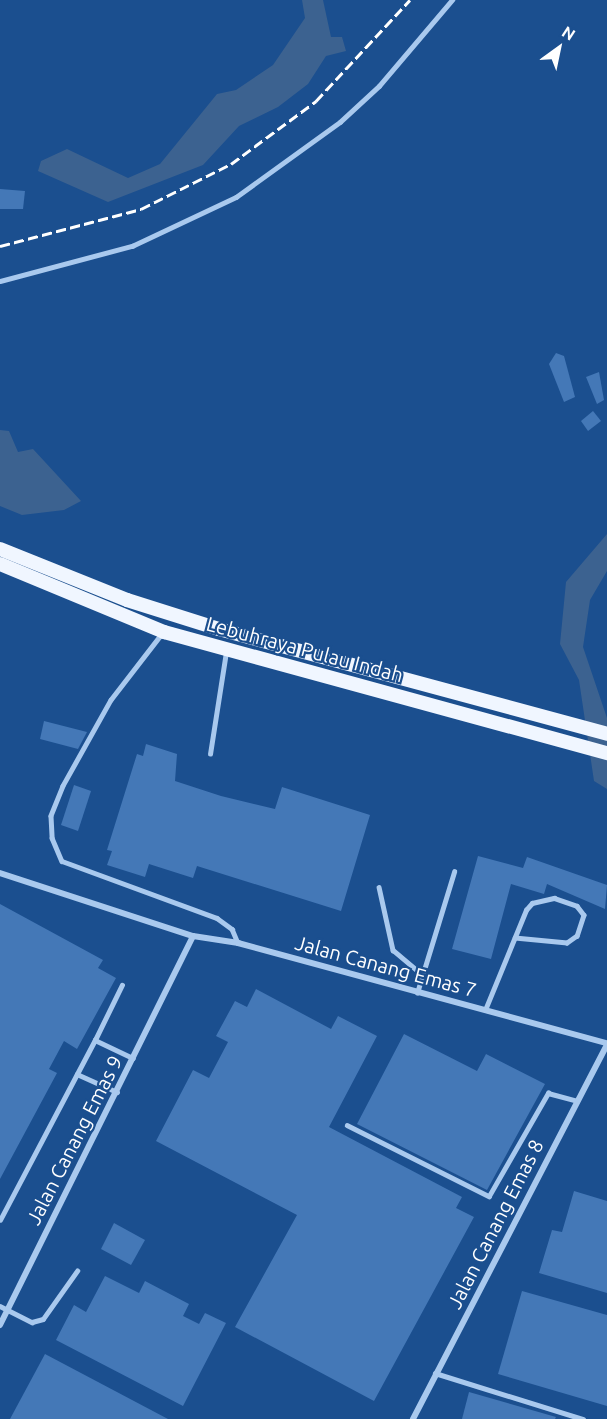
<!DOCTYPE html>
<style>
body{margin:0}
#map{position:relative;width:607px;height:1419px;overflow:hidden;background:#1b4f8f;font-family:Ubuntu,sans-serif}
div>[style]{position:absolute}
.water>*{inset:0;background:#3c6290}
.building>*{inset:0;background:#4478b7}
.service>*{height:4.5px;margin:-2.25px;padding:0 2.25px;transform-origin:2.25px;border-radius:2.25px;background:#a9c9ee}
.minor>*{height:6px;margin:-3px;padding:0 3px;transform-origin:3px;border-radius:3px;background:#a9c9ee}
.primary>*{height:14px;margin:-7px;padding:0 7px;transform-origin:7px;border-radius:7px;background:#f0f6ff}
.rail>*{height:3px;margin-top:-1.5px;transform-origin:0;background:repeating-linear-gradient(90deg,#fff 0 10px,transparent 0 14.5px)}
span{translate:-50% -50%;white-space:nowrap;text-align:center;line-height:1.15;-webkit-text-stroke:4.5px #1b4f8f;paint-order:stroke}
.street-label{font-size:20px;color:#fff}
.north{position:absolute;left:529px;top:18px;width:60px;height:60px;-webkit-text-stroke:4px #1b4f8f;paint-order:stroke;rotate:33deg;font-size:16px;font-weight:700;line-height:24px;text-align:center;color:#fff}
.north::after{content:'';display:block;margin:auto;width:21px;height:27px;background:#fff;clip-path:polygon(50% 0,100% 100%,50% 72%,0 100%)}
</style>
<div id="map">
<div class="water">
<div style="clip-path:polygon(302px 0,323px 0,331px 37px,342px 37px,346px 51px,326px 56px,308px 84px,278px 107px,239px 126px,203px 165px,108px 202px,38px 171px,41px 161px,67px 149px,128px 178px,160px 164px,217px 94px,236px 90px,273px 65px,305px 18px)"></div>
<div style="clip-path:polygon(0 430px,9px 431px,18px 452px,33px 449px,81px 501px,64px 510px,22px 515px,0 506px)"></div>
<div style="clip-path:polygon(607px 534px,607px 571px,590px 600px,583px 647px,607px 718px,607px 789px,594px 781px,579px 680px,560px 644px,566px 582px)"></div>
</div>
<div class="building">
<div style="clip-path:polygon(0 189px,25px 191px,23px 209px,0 209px)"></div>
<div style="clip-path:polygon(556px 353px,564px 356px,575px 397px,564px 402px,549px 364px)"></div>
<div style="clip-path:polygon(599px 372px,604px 400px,597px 404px,586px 377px)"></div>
<div style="clip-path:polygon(593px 411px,601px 421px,588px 431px,581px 421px)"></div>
<div style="clip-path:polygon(44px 721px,87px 732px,78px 749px,40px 739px)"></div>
<div style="clip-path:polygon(146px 744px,177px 754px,175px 781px,221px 796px,275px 809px,282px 787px,370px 815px,341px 911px,197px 866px,193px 878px,149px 864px,145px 877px,107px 865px,112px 851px,107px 850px,137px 754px,143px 756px)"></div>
<div style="clip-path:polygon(74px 785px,91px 791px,78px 831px,61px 825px)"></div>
<div style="clip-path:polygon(478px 856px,523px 868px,527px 857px,607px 885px,605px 909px,547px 884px,544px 894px,511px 884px,491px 959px,452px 949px)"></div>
<div style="clip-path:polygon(0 904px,103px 960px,98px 968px,116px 978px,77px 1049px,64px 1041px,49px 1069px,57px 1073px,0 1179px)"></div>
<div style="clip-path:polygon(256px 989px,331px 1029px,338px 1016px,377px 1036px,329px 1127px,462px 1197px,456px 1208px,474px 1217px,374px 1401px,235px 1327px,297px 1215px,156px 1141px,193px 1070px,209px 1078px,228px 1042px,216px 1036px,235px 1001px,247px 1007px)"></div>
<div style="clip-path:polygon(404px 1034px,477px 1071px,486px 1054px,545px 1084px,487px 1190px,357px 1124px)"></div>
<div style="clip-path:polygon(574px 1191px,607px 1201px,607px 1293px,539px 1273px,552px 1230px,562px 1232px)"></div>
<div style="clip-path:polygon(114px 1223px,145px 1240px,131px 1265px,101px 1249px)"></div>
<div style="clip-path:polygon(105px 1276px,139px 1293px,145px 1281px,189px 1304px,183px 1316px,199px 1324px,205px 1313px,226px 1323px,183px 1406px,56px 1340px,74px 1305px,86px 1312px)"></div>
<div style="clip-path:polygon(522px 1291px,607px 1315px,607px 1406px,498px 1374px)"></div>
<div style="clip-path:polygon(45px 1354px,168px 1419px,10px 1419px)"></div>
<div style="clip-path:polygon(469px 1392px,556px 1417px,555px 1419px,462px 1419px)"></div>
</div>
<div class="service">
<div style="left:0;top:281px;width:137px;rotate:-14.9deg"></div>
<div style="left:132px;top:246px;width:115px;rotate:-25.2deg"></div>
<div style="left:236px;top:197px;width:128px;rotate:-35.8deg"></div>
<div style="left:340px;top:122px;width:53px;rotate:-42.7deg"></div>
<div style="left:379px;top:86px;width:113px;rotate:-49.7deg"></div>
<div style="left:162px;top:634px;width:83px;rotate:127.7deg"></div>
<div style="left:111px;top:700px;width:98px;rotate:119.2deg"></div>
<div style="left:63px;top:786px;width:32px;rotate:112deg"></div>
<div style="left:51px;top:816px;width:22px;rotate:87deg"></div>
<div style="left:52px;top:838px;width:25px;rotate:67deg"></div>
<div style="left:62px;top:861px;width:165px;rotate:20.2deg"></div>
<div style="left:217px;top:918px;width:19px;rotate:36deg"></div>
<div style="left:232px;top:929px;width:15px;rotate:67deg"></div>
<div style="left:210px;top:754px;width:103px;rotate:-81.1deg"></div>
<div style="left:379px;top:887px;width:65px;rotate:77.5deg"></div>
<div style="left:393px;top:950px;width:39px;rotate:40deg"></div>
<div style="left:417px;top:993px;width:127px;rotate:-73deg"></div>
<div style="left:485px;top:1010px;width:108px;rotate:-67.7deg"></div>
<div style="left:526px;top:910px;width:9px;rotate:-49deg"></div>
<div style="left:532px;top:903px;width:23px;rotate:-13deg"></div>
<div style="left:554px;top:898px;width:24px;rotate:19deg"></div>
<div style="left:577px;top:906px;width:11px;rotate:52deg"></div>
<div style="left:584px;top:915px;width:22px;rotate:108deg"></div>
<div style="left:577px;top:936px;width:12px;rotate:145deg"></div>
<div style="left:567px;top:943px;width:52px;rotate:-174.5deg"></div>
<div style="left:95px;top:1040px;width:61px;rotate:-63.9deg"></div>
<div style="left:77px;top:1074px;width:44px;rotate:24.2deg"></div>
<div style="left:347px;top:1125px;width:159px;rotate:26.6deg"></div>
<div style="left:489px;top:1196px;width:119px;rotate:-60.2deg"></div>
<div style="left:548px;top:1093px;width:30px;rotate:15deg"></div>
<div style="left:0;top:1220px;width:204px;rotate:-62.2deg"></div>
<div style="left:95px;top:1040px;width:42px;rotate:25.3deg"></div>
<div style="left:0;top:1306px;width:36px;rotate:27deg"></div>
<div style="left:32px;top:1322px;width:11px;rotate:-15deg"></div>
<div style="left:43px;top:1319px;width:59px;rotate:-54.7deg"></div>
<div style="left:435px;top:1373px;width:155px;rotate:17.3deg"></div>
</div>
<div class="minor">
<div style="left:0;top:873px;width:203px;rotate:18.1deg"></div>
<div style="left:0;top:1325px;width:434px;rotate:-63.6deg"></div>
<div style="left:193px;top:936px;width:46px;rotate:8.8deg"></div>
<div style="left:238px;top:943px;width:382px;rotate:15.2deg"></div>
<div style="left:413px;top:1419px;width:421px;rotate:-62.6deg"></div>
</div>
<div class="primary">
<div style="left:0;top:549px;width:137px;rotate:21.9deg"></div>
<div style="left:127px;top:600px;width:96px;rotate:17.5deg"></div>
<div style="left:219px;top:629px;width:402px;rotate:15.1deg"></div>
<div style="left:0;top:564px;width:178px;rotate:22.5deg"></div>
<div style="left:164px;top:632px;width:459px;rotate:15.3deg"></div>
</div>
<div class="rail">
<div style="left:0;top:246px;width:146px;rotate:-14.7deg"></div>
<div style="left:141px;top:209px;width:101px;rotate:-26.6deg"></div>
<div style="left:231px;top:164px;width:106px;rotate:-36.5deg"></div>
<div style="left:316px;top:101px;width:138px;rotate:-47.1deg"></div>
</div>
<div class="street-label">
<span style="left:305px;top:649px;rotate:15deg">Lebuhraya Pulau Indah</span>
<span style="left:386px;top:966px;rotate:15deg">Jalan Canang Emas 7</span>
<span style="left:74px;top:1140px;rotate:-63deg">Jalan Canang Emas 9</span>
<span style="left:495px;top:1224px;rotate:-63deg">Jalan Canang Emas 8</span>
</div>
<div class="north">N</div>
</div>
